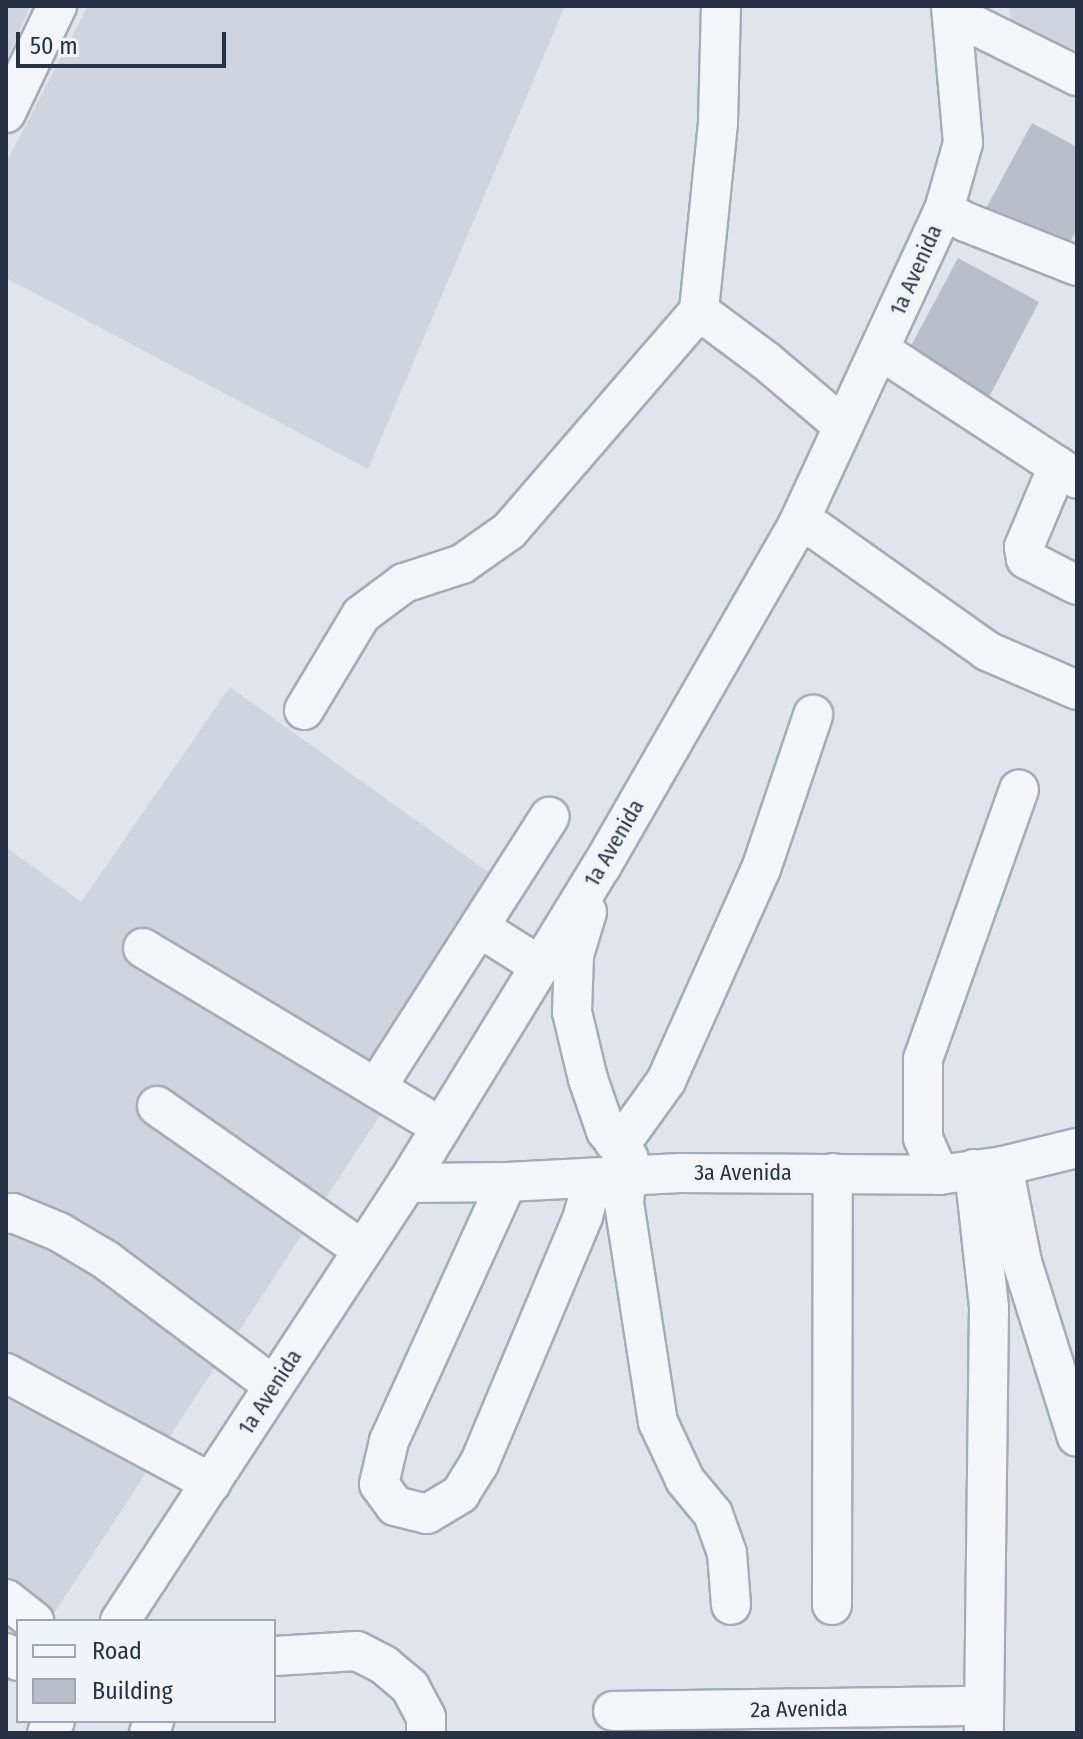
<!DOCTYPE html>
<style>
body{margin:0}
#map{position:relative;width:1083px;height:1739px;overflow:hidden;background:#e1e5eb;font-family:"Fira Sans Condensed",sans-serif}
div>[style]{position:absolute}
.built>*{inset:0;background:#cfd4de}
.building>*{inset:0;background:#b8bfca}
.roads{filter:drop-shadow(2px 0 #a5acb6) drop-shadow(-2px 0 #a5acb6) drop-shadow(0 2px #a5acb6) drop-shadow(0 -2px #a5acb6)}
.minor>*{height:38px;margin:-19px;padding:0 19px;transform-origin:19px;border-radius:19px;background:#f4f6f9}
span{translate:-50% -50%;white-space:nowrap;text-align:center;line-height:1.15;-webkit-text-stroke:6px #f1f4f8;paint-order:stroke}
.street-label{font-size:22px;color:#273345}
.frame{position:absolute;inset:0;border:8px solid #273345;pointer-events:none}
.legend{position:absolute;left:16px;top:1619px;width:260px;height:104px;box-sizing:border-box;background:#f1f4f8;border:2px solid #a0a7b0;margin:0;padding:10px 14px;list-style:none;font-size:24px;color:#273345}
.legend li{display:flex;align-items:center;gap:16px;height:40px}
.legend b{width:40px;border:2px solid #a0a7b0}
.scale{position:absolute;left:16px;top:32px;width:210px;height:36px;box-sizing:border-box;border:4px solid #273345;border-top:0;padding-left:10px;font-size:24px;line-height:28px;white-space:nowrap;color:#273345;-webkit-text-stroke:6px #f1f4f8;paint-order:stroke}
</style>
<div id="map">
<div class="built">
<div style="clip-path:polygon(6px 6px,30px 6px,6px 61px)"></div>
<div style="clip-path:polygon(88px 6px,565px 6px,368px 469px,6px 278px,6px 163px)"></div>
<div style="clip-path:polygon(1009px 6px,1077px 6px,1077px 59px,1013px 38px)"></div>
<div style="clip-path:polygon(230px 687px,523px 897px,49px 1621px,18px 1621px,18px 1668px,6px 1686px,6px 847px,81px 902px)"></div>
</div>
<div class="building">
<div style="clip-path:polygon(1032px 123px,1077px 147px,1077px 229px,1061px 259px,982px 216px)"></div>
<div style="clip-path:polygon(958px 258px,1039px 302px,988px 399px,906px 355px)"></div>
</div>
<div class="roads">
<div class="minor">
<div style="left:721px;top:6px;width:117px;rotate:91.5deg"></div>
<div style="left:718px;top:123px;width:189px;rotate:95.8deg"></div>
<div style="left:699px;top:311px;width:82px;rotate:36.6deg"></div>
<div style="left:765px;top:360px;width:101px;rotate:40.2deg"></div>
<div style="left:952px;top:14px;width:140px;rotate:26.4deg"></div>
<div style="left:6px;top:113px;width:119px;rotate:-64.5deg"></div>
<div style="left:944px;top:210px;width:25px;rotate:29deg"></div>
<div style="left:966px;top:222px;width:119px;rotate:21.6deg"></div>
<div style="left:880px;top:350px;width:235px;rotate:33.2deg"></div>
<div style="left:1058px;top:466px;width:88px;rotate:112.8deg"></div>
<div style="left:1024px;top:547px;width:12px;rotate:81deg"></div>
<div style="left:1026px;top:559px;width:57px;rotate:27deg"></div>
<div style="left:798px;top:524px;width:20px;rotate:18deg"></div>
<div style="left:817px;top:530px;width:209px;rotate:35.4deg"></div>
<div style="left:987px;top:651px;width:98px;rotate:23.4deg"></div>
<div style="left:304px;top:710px;width:111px;rotate:-59deg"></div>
<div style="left:361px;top:615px;width:54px;rotate:-36.7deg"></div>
<div style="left:404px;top:583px;width:61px;rotate:-18.1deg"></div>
<div style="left:462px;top:564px;width:57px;rotate:-35.1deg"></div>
<div style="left:509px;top:531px;width:291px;rotate:-49.2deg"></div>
<div style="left:587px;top:912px;width:45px;rotate:106.8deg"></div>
<div style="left:574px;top:955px;width:57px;rotate:92deg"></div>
<div style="left:572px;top:1012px;width:69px;rotate:76.6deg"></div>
<div style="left:588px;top:1079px;width:55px;rotate:70.9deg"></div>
<div style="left:606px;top:1131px;width:35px;rotate:50deg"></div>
<div style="left:480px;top:928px;width:71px;rotate:32.3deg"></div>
<div style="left:143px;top:948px;width:348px;rotate:31deg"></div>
<div style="left:376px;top:1088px;width:322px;rotate:-57.4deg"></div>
<div style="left:157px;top:1106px;width:251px;rotate:35deg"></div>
<div style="left:614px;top:1142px;width:19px;rotate:-35deg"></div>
<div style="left:630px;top:1131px;width:62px;rotate:-54.2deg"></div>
<div style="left:666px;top:1081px;width:232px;rotate:-65.9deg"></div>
<div style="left:761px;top:869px;width:163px;rotate:-71.3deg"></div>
<div style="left:1003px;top:1166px;width:98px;rotate:78.8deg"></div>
<div style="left:1022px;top:1262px;width:183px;rotate:72.6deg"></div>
<div style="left:974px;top:1169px;width:140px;rotate:83.8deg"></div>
<div style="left:989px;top:1308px;width:425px;rotate:90.7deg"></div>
<div style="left:939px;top:1175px;width:40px;rotate:-113.4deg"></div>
<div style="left:923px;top:1138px;width:79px;rotate:-90deg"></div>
<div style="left:923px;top:1059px;width:286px;rotate:-70.4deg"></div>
<div style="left:627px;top:1177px;width:26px;rotate:97deg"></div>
<div style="left:624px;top:1203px;width:222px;rotate:81.2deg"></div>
<div style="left:658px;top:1422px;width:64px;rotate:65deg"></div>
<div style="left:685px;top:1480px;width:44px;rotate:50.5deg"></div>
<div style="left:713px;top:1514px;width:41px;rotate:70.3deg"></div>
<div style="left:727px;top:1553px;width:52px;rotate:85.6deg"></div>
<div style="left:507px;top:1182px;width:285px;rotate:114.5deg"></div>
<div style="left:389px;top:1441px;width:44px;rotate:103.1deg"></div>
<div style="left:379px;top:1484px;width:27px;rotate:54deg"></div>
<div style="left:395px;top:1506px;width:33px;rotate:14deg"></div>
<div style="left:427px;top:1514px;width:39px;rotate:-31deg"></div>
<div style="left:460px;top:1494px;width:36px;rotate:-58deg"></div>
<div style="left:479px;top:1464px;width:269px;rotate:-67.2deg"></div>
<div style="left:583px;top:1216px;width:39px;rotate:-75deg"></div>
<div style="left:407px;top:1183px;width:100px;rotate:-0.6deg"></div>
<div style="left:507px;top:1182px;width:173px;rotate:-3deg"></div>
<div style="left:680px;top:1173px;width:259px;rotate:0.4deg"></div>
<div style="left:939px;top:1175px;width:65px;rotate:-8deg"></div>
<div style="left:1003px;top:1166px;width:76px;rotate:-13.7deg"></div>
<div style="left:6px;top:1214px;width:7px;rotate:-8deg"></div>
<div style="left:13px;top:1213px;width:50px;rotate:22.4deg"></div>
<div style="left:59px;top:1232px;width:55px;rotate:30.8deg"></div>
<div style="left:106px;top:1260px;width:210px;rotate:36.9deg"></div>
<div style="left:6px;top:1373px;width:233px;rotate:28.2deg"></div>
<div style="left:6px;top:1599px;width:36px;rotate:38deg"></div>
<div style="left:832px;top:1605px;width:432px;rotate:-89.9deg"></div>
<div style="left:120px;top:1621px;width:524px;rotate:-56.77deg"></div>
<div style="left:407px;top:1183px;width:371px;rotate:-58.5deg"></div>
<div style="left:601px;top:867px;width:396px;rotate:-60.1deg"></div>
<div style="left:798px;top:524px;width:346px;rotate:-65.1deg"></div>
<div style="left:944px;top:210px;width:70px;rotate:-74.2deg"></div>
<div style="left:963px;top:143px;width:138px;rotate:-95deg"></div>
<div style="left:6px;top:1653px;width:14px;rotate:34deg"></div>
<div style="left:274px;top:1656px;width:83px;rotate:-3.4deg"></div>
<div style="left:357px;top:1651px;width:30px;rotate:27deg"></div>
<div style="left:384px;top:1665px;width:34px;rotate:40deg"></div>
<div style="left:410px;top:1687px;width:34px;rotate:62deg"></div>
<div style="left:426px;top:1717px;width:16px;rotate:90deg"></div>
<div style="left:613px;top:1711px;width:371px;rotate:-0.8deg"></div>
<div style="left:47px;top:1733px;width:14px;rotate:-56deg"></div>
<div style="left:149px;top:1733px;width:13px;rotate:-67deg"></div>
</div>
</div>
<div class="street-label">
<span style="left:916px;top:270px;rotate:-66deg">1a Avenida</span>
<span style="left:614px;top:843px;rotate:-60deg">1a Avenida</span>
<span style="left:743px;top:1173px">3a Avenida</span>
<span style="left:270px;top:1392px;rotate:-57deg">1a Avenida</span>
<span style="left:799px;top:1709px;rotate:-1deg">2a Avenida</span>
</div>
<div class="frame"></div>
<ul class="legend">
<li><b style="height:10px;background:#f4f6f9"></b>Road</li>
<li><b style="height:22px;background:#b8bfca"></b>Building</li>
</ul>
<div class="scale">50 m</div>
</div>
